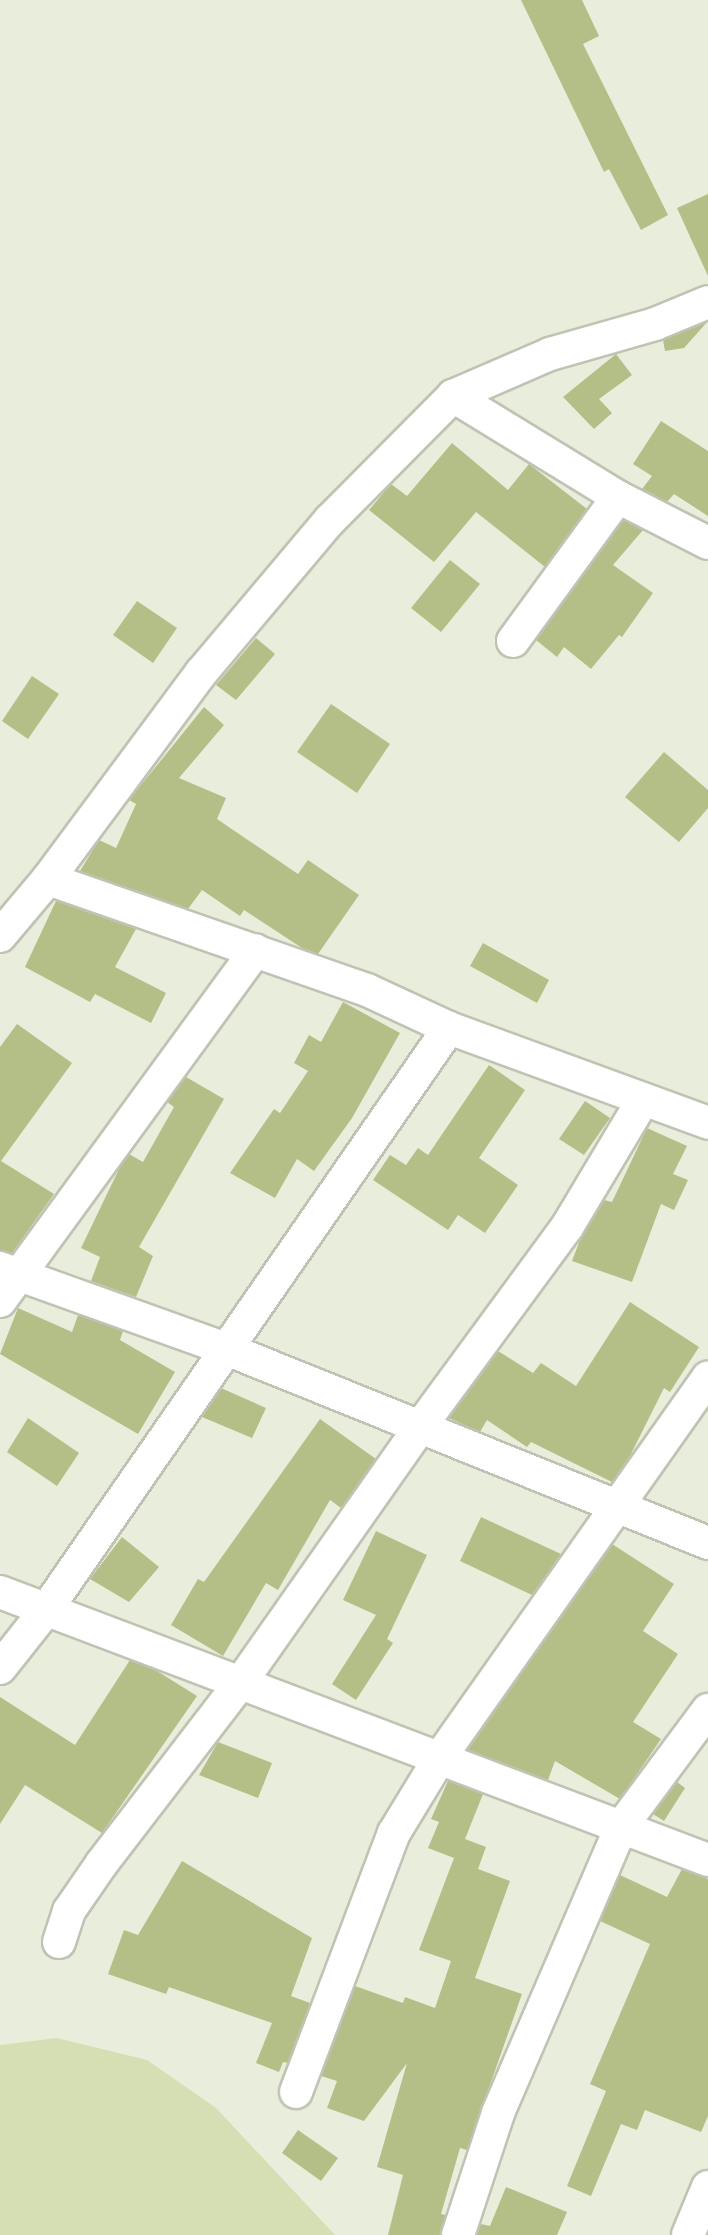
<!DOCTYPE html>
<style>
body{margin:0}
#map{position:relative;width:708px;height:2235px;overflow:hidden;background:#e9eddc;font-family:Montserrat,sans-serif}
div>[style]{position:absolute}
.green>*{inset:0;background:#d6deb4}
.building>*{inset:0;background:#b4bf87}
.roads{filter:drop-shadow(2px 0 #c0c3b3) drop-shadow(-2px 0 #c0c3b3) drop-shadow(0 2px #c0c3b3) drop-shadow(0 -2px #c0c3b3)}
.street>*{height:32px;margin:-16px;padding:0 16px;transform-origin:16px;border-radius:16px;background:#fff}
span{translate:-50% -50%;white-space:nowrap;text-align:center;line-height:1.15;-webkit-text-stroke:5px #f7faea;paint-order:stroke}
</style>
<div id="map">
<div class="green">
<div style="clip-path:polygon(57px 2038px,147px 2060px,216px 2108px,335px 2235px,0 2235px,0 2045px)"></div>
</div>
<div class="building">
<div style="clip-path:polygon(521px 0,582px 0,599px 36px,583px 44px,668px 215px,641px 230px,609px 169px,604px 172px)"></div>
<div style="clip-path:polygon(708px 194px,708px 276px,677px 208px)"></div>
<div style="clip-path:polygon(708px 321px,684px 348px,665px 351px,663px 340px)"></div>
<div style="clip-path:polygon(616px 354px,632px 375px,599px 399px,612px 413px,594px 429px,563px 397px)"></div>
<div style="clip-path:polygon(661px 421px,708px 451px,708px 516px,674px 494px,667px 502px,642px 489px,652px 476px,633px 464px)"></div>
<div style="clip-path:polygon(452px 443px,508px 490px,529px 464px,587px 509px,545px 567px,476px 512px,434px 562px,369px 510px,391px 484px,407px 496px)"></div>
<div style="clip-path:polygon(623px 520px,643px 530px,613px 565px,653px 593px,622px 637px,619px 635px,591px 669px,564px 647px,557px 657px,536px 640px)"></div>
<div style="clip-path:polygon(450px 560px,480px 584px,441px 632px,411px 608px)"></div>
<div style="clip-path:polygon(137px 601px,177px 628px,153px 663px,113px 635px)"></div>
<div style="clip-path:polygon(256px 638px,275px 654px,236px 700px,216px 685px)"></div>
<div style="clip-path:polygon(32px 676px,59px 694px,28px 739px,2px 721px)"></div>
<div style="clip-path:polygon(331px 704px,390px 744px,357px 793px,297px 752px)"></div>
<div style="clip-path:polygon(204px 707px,224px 725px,179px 778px,226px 798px,217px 819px,298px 874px,308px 860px,359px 895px,318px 954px,302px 948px,244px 910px,240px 916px,202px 890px,188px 909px,80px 871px,99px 840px,116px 848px,136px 804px,129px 800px)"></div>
<div style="clip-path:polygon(664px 752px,708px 790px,708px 808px,679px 842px,625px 797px)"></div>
<div style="clip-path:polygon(56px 901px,136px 929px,115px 967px,166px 993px,151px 1023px,95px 994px,90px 1002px,25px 967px)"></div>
<div style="clip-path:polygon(483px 943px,549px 980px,537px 1003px,470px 966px)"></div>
<div style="clip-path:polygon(343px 1002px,400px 1033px,352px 1118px,314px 1171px,297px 1159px,275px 1198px,230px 1173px,274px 1109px,280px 1113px,308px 1071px,294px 1063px,309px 1035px,321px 1042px)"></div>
<div style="clip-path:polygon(17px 1024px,72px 1063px,1px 1161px,54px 1194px,12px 1253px,0 1250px,0 1047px)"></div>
<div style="clip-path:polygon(489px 1065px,525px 1090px,479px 1158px,518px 1185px,485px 1233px,458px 1215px,448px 1230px,373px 1180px,390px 1155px,406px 1165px,418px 1148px,428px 1155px)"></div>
<div style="clip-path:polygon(186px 1077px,224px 1099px,139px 1247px,153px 1256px,136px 1297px,91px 1281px,100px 1257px,81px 1248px,120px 1167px,129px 1154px,143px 1162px,174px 1107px,167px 1102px)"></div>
<div style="clip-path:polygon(585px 1101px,610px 1118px,584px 1155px,559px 1139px)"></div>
<div style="clip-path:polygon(647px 1128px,687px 1146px,673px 1174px,688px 1180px,674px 1210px,661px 1204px,632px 1282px,572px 1261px,580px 1240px,604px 1200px,612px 1202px)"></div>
<div style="clip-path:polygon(630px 1302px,699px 1347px,670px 1392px,664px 1388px,630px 1456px,612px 1482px,531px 1442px,527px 1447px,487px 1420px,480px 1432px,449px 1418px,498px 1351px,533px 1373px,541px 1363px,576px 1386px)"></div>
<div style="clip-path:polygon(18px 1308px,72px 1332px,78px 1315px,123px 1331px,120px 1340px,175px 1372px,138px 1434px,0 1354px)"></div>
<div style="clip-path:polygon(221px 1388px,266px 1408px,252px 1438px,202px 1417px)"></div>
<div style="clip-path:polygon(28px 1418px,79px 1453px,57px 1486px,7px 1452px)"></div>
<div style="clip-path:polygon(320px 1419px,376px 1459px,341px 1508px,330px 1500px,278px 1590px,266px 1583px,223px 1656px,171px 1625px,198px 1579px,204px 1582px)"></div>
<div style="clip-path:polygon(481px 1517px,561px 1554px,532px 1595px,460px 1561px)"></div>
<div style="clip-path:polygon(376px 1531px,427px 1555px,387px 1639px,393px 1643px,356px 1700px,332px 1684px,376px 1615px,343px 1600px)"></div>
<div style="clip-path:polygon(122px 1537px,159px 1567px,129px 1602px,90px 1579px)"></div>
<div style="clip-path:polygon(612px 1544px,674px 1584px,643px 1631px,678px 1654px,633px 1722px,661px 1739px,620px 1799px,555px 1761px,548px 1780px,468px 1750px)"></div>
<div style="clip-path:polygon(130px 1660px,157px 1671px,197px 1696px,102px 1833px,25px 1785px,0 1824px,0 1697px,75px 1745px)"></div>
<div style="clip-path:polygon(218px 1742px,272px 1763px,258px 1798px,199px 1775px)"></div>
<div style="clip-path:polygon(448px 1781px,483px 1794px,465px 1839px,486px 1847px,478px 1869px,510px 1881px,475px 1978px,522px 1994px,467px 2150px,460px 2148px,441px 2214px,446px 2215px,441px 2235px,388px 2235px,403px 2175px,377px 2167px,407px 2063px,364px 2121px,327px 2108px,337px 2081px,321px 2076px,355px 1986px,403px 2003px,405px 1997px,435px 2008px,451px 1961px,419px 1950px,454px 1858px,428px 1848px,439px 1822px,431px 1819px)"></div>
<div style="clip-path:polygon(677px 1782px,685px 1788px,664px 1821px,653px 1814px)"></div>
<div style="clip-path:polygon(182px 1861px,312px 1938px,291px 1996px,310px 2003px,288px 2063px,283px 2062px,279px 2072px,256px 2063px,272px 2023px,169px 1987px,166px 1994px,108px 1974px,124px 1930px,138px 1935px)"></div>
<div style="clip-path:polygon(682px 1869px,708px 1879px,708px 2116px,701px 2132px,645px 2110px,637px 2130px,621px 2124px,591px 2196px,567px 2186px,606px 2091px,590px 2084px,650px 1944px,600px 1921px,620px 1875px,667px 1897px)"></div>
<div style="clip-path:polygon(298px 2130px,338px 2158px,321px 2181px,282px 2153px)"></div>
<div style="clip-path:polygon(506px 2187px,567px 2212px,557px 2235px,477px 2235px,481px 2224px,490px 2226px)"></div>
</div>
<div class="roads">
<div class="street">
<div style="left:453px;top:396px;width:193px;rotate:31.5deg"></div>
<div style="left:618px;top:497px;width:101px;rotate:27.1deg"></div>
<div style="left:513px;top:641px;width:178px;rotate:-53.9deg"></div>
<div style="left:48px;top:879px;width:338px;rotate:19.2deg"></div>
<div style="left:367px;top:990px;width:90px;rotate:24.9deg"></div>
<div style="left:449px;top:1028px;width:276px;rotate:20.1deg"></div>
<div style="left:0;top:936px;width:75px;rotate:-49.9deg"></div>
<div style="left:48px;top:879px;width:257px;rotate:-53.4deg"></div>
<div style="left:201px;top:673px;width:200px;rotate:-49.9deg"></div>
<div style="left:330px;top:520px;width:175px;rotate:-45.2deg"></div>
<div style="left:453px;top:396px;width:106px;rotate:-23.4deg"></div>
<div style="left:550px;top:354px;width:109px;rotate:-15.9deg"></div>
<div style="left:655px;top:324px;width:57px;rotate:-22.5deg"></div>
<div style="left:0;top:1268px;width:238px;rotate:19.7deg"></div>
<div style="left:224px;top:1348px;width:522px;rotate:21.94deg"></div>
<div style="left:0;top:1301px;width:434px;rotate:-53.9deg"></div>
<div style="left:0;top:1592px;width:757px;rotate:20.73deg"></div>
<div style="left:0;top:1668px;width:74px;rotate:-51.6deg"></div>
<div style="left:46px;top:1610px;width:708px;rotate:-55.3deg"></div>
<div style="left:59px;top:1942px;width:33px;rotate:-72deg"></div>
<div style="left:69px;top:1911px;width:58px;rotate:-55.5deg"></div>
<div style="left:102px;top:1863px;width:228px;rotate:-52.5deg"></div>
<div style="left:241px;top:1682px;width:312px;rotate:-54.9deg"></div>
<div style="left:420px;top:1427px;width:248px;rotate:-53.7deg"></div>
<div style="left:567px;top:1227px;width:148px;rotate:-59.1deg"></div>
<div style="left:296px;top:2092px;width:277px;rotate:-69.3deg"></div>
<div style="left:394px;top:1833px;width:87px;rotate:-58.7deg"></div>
<div style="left:439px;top:1759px;width:467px;rotate:-54.8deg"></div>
<div style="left:458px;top:2235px;width:128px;rotate:-71.8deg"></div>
<div style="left:498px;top:2113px;width:311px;rotate:-66.7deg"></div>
<div style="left:621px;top:1827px;width:146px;rotate:-53.4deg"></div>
<div style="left:688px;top:2235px;width:52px;rotate:-67.4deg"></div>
</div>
</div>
</div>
